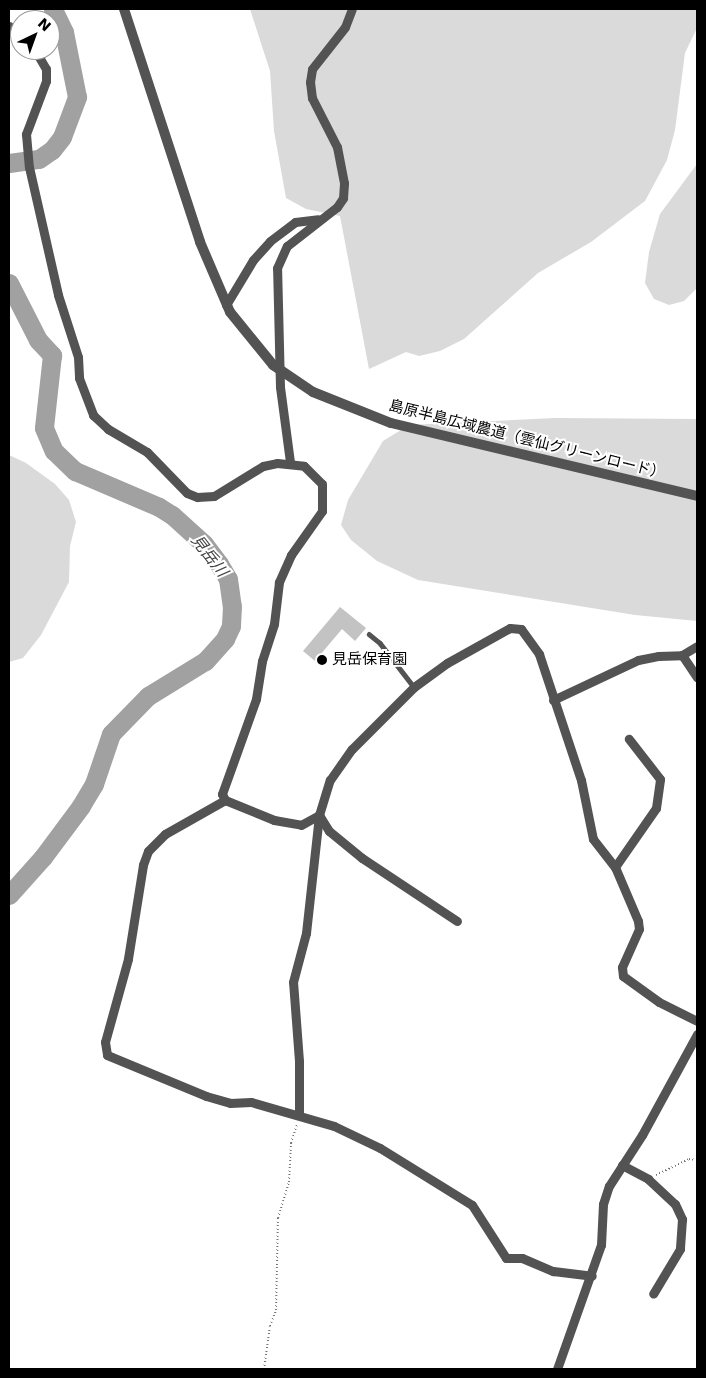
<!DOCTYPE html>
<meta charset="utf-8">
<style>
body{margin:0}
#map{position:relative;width:706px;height:1378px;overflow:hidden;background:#fff;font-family:"DejaVu Sans","Noto Sans JP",sans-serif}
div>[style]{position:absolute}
.green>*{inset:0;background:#dadada}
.river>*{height:19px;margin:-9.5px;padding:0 9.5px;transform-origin:9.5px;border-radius:9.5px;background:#a1a1a1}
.building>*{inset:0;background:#c3c3c3}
.path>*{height:2px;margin-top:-1px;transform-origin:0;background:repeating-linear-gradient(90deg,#757575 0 1px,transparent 0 3.5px)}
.service>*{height:4.5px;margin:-2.25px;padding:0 2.25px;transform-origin:2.25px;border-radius:2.25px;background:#535353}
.minor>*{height:9px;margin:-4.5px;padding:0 4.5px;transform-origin:4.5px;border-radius:4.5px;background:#535353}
.tertiary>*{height:10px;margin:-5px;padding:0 5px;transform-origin:5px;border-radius:5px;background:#535353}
.tertiary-bridge>*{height:10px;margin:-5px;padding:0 5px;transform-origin:5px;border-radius:5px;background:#535353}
.dots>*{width:14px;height:14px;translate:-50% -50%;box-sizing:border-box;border:2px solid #fff;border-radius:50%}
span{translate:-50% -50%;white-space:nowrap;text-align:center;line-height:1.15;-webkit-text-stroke:4px #fff;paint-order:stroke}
.street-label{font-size:15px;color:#000}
.poi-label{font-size:15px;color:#000}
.left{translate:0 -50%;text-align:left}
.water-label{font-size:16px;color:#424242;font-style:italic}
.frame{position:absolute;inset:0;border:10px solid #000;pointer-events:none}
.north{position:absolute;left:10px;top:10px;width:50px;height:50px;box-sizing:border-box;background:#fff;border:1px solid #999;border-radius:50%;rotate:42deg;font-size:14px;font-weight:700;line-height:20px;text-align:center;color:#000}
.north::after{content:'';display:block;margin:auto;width:18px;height:22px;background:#000;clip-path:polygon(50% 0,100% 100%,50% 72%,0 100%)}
</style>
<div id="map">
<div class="green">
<div style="clip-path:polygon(250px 9px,697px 9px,697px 28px,685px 53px,675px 130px,667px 160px,645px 201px,591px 242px,538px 273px,464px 339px,440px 351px,419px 356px,406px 352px,369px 369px,340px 216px,306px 209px,286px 198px,274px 131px,270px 71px)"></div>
<div style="clip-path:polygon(697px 164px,697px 288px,684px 301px,669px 305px,654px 299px,645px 283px,649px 252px,660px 214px)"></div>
<div style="clip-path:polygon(555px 418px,697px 419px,697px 621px,635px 615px,418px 580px,377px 561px,351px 540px,341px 525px,348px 500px,383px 441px,409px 425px)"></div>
<div style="clip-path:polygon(9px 455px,26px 463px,55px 484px,69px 500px,76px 522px,70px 546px,69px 582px,41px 635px,23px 658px,9px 662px)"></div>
</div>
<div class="river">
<div style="left:9px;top:163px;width:30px;rotate:-8deg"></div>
<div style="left:39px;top:159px;width:16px;rotate:-35deg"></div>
<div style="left:52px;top:150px;width:16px;rotate:-52deg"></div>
<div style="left:62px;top:137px;width:43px;rotate:-69.4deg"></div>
<div style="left:77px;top:97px;width:66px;rotate:-101.3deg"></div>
<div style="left:64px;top:32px;width:25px;rotate:-116deg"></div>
<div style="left:9px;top:283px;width:64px;rotate:63deg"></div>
<div style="left:38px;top:340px;width:21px;rotate:47deg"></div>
<div style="left:52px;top:355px;width:73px;rotate:96.3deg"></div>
<div style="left:44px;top:428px;width:25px;rotate:67deg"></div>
<div style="left:54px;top:451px;width:29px;rotate:44deg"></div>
<div style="left:75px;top:471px;width:91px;rotate:23.2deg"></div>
<div style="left:159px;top:507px;width:15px;rotate:32deg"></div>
<div style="left:172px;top:515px;width:43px;rotate:42.2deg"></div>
<div style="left:204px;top:544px;width:25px;rotate:53deg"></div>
<div style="left:219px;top:564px;width:17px;rotate:59deg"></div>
<div style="left:228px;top:579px;width:27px;rotate:82deg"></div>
<div style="left:232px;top:606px;width:20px;rotate:93deg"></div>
<div style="left:231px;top:626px;width:14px;rotate:115deg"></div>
<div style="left:225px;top:639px;width:30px;rotate:132deg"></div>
<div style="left:205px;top:661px;width:67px;rotate:148.4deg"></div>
<div style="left:148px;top:696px;width:53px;rotate:134.2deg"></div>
<div style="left:111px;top:734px;width:53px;rotate:108.8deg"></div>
<div style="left:94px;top:784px;width:26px;rotate:121deg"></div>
<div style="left:81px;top:806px;width:64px;rotate:126.7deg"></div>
<div style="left:43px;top:857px;width:51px;rotate:131.8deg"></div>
</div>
<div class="building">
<div style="clip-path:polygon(340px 607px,366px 628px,355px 641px,342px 629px,315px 661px,303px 651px)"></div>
</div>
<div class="path">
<div style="left:656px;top:1175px;width:37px;rotate:-26deg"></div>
<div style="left:689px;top:1159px;width:8px;rotate:7deg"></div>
<div style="left:264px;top:1369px;width:43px;rotate:-82.1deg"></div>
<div style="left:270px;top:1326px;width:17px;rotate:-69deg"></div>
<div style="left:276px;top:1310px;width:92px;rotate:-88.8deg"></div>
<div style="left:278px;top:1218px;width:38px;rotate:-73deg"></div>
<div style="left:289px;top:1182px;width:39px;rotate:-87deg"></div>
<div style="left:291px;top:1143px;width:20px;rotate:-72deg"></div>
</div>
<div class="service">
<div style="left:369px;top:634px;width:14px;rotate:39deg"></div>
<div style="left:380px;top:643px;width:56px;rotate:52.3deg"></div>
</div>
<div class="minor">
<div style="left:9px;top:26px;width:16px;rotate:45deg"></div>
<div style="left:35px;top:50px;width:22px;rotate:60deg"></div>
<div style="left:46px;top:69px;width:12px;rotate:90deg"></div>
<div style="left:46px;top:81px;width:57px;rotate:110.7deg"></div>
<div style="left:26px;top:134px;width:33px;rotate:85deg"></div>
<div style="left:29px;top:167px;width:131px;rotate:77.2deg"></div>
<div style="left:58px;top:295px;width:65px;rotate:72.1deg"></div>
<div style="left:78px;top:357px;width:21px;rotate:87deg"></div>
<div style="left:79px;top:378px;width:40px;rotate:69deg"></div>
<div style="left:93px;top:415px;width:21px;rotate:43deg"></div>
<div style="left:108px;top:429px;width:45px;rotate:30.5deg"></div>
<div style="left:147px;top:452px;width:57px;rotate:45.7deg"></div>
<div style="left:187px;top:493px;width:11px;rotate:22deg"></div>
<div style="left:197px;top:497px;width:17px;rotate:-3deg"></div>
<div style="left:214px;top:496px;width:57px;rotate:-31.5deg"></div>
<div style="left:263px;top:466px;width:14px;rotate:-12deg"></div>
<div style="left:277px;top:463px;width:27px;rotate:6deg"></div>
<div style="left:304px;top:466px;width:25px;rotate:45deg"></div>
<div style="left:322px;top:484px;width:27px;rotate:90deg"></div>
<div style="left:322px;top:511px;width:54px;rotate:125.2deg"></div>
<div style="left:291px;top:555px;width:30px;rotate:114deg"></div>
<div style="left:279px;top:582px;width:42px;rotate:96.8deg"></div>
<div style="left:274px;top:624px;width:39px;rotate:108deg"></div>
<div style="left:262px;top:661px;width:38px;rotate:99deg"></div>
<div style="left:256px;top:699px;width:101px;rotate:109.7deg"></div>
<div style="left:222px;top:794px;width:7px;rotate:63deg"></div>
<div style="left:225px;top:800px;width:53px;rotate:22.2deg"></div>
<div style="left:274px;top:820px;width:27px;rotate:10deg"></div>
<div style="left:301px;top:825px;width:21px;rotate:-29deg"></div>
<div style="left:226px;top:305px;width:52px;rotate:-59deg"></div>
<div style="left:253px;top:260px;width:25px;rotate:-48deg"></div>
<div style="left:270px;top:241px;width:31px;rotate:-37deg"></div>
<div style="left:295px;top:222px;width:23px;rotate:-7deg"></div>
<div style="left:290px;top:462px;width:76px;rotate:-97.6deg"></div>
<div style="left:280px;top:387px;width:119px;rotate:-91.4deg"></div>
<div style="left:277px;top:268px;width:24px;rotate:-66deg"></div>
<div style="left:287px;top:246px;width:63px;rotate:-38deg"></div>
<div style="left:337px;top:207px;width:11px;rotate:-56deg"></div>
<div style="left:343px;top:198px;width:15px;rotate:-86deg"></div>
<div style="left:344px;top:183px;width:37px;rotate:-101deg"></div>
<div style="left:337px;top:147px;width:55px;rotate:-117deg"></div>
<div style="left:312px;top:98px;width:16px;rotate:-97deg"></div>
<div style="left:310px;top:82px;width:13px;rotate:-81deg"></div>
<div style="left:312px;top:69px;width:53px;rotate:-51.8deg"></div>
<div style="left:345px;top:27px;width:19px;rotate:-69deg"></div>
<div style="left:682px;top:655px;width:17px;rotate:-31deg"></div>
<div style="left:553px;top:700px;width:94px;rotate:-25.2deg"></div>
<div style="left:638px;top:660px;width:20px;rotate:-11deg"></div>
<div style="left:658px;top:656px;width:24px;rotate:-2deg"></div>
<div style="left:682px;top:655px;width:27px;rotate:56deg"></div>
<div style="left:225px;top:800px;width:69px;rotate:150.5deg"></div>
<div style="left:165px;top:834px;width:24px;rotate:135deg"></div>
<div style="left:148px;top:851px;width:15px;rotate:110deg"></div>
<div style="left:143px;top:865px;width:95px;rotate:99.1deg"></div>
<div style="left:128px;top:959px;width:86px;rotate:105.5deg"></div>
<div style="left:105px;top:1042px;width:13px;rotate:81deg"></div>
<div style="left:107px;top:1055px;width:107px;rotate:22.5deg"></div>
<div style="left:206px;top:1096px;width:25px;rotate:16deg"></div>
<div style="left:230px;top:1103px;width:21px;rotate:-3deg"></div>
<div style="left:251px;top:1102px;width:86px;rotate:16.1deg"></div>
<div style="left:334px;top:1126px;width:51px;rotate:25.6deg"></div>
<div style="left:380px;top:1148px;width:108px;rotate:31.8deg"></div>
<div style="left:472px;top:1205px;width:63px;rotate:57.3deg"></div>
<div style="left:506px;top:1258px;width:16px"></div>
<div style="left:522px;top:1258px;width:34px;rotate:23deg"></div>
<div style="left:553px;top:1271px;width:39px;rotate:7deg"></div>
<div style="left:319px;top:815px;width:19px;rotate:58deg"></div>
<div style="left:329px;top:831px;width:43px;rotate:39.3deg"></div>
<div style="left:362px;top:858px;width:114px;rotate:33.6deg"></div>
<div style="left:615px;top:867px;width:72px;rotate:-55.2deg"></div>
<div style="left:656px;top:808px;width:29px;rotate:-82deg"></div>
<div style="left:660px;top:779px;width:51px;rotate:-127.8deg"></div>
<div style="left:299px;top:1114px;width:53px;rotate:-90deg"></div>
<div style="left:299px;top:1061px;width:79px;rotate:-94.3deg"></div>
<div style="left:293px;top:982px;width:51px;rotate:-75.1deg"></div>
<div style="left:306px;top:933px;width:119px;rotate:-83.7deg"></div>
<div style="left:319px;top:815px;width:37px;rotate:-73deg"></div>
<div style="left:330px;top:780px;width:38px;rotate:-55deg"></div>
<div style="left:352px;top:749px;width:88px;rotate:-45deg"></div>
<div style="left:414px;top:687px;width:41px;rotate:-36deg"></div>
<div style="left:447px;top:663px;width:72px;rotate:-29.1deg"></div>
<div style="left:510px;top:628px;width:11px;rotate:5deg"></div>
<div style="left:521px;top:629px;width:31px;rotate:54deg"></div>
<div style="left:539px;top:654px;width:133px;rotate:71.6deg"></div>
<div style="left:581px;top:780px;width:60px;rotate:78.5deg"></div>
<div style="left:593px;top:839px;width:36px;rotate:52deg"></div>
<div style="left:615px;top:867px;width:59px;rotate:66.9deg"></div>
<div style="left:638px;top:921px;width:8px;rotate:83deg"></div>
<div style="left:639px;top:929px;width:42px;rotate:114.1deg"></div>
<div style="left:622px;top:967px;width:9px;rotate:84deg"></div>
<div style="left:623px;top:976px;width:44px;rotate:35.8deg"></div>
<div style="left:659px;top:1002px;width:42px;rotate:26.6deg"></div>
<div style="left:622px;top:1165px;width:30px;rotate:28deg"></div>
<div style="left:648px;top:1179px;width:37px;rotate:43deg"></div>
<div style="left:675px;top:1204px;width:17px;rotate:65deg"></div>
<div style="left:682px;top:1219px;width:30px;rotate:94deg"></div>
<div style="left:680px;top:1249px;width:52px;rotate:121deg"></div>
<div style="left:557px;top:1369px;width:132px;rotate:-70.5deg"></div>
<div style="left:601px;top:1245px;width:41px;rotate:-87.2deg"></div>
<div style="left:603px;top:1204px;width:19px;rotate:-72deg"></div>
<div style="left:609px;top:1186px;width:61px;rotate:-57.1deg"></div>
<div style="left:642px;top:1135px;width:115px;rotate:-61.4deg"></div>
</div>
<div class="tertiary">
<div style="left:124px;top:9px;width:245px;rotate:71.9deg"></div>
<div style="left:200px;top:242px;width:76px;rotate:66.8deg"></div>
<div style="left:313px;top:392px;width:84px;rotate:21.7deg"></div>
<div style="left:391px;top:423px;width:315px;rotate:13.4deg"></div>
</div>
<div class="tertiary-bridge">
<div style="left:230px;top:312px;width:68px;rotate:50.9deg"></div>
<div style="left:273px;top:365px;width:48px;rotate:34deg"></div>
</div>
<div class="dots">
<div style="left:322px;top:660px;background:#000"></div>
</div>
<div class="street-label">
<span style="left:527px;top:440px;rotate:14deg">島原半島広域農道（雲仙グリーンロード）</span>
</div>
<div class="poi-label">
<span class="left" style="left:332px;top:660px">見岳保育園</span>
</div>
<div class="water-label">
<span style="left:209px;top:556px;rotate:52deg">見岳川</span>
</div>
<div class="frame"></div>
<div class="north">N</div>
</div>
